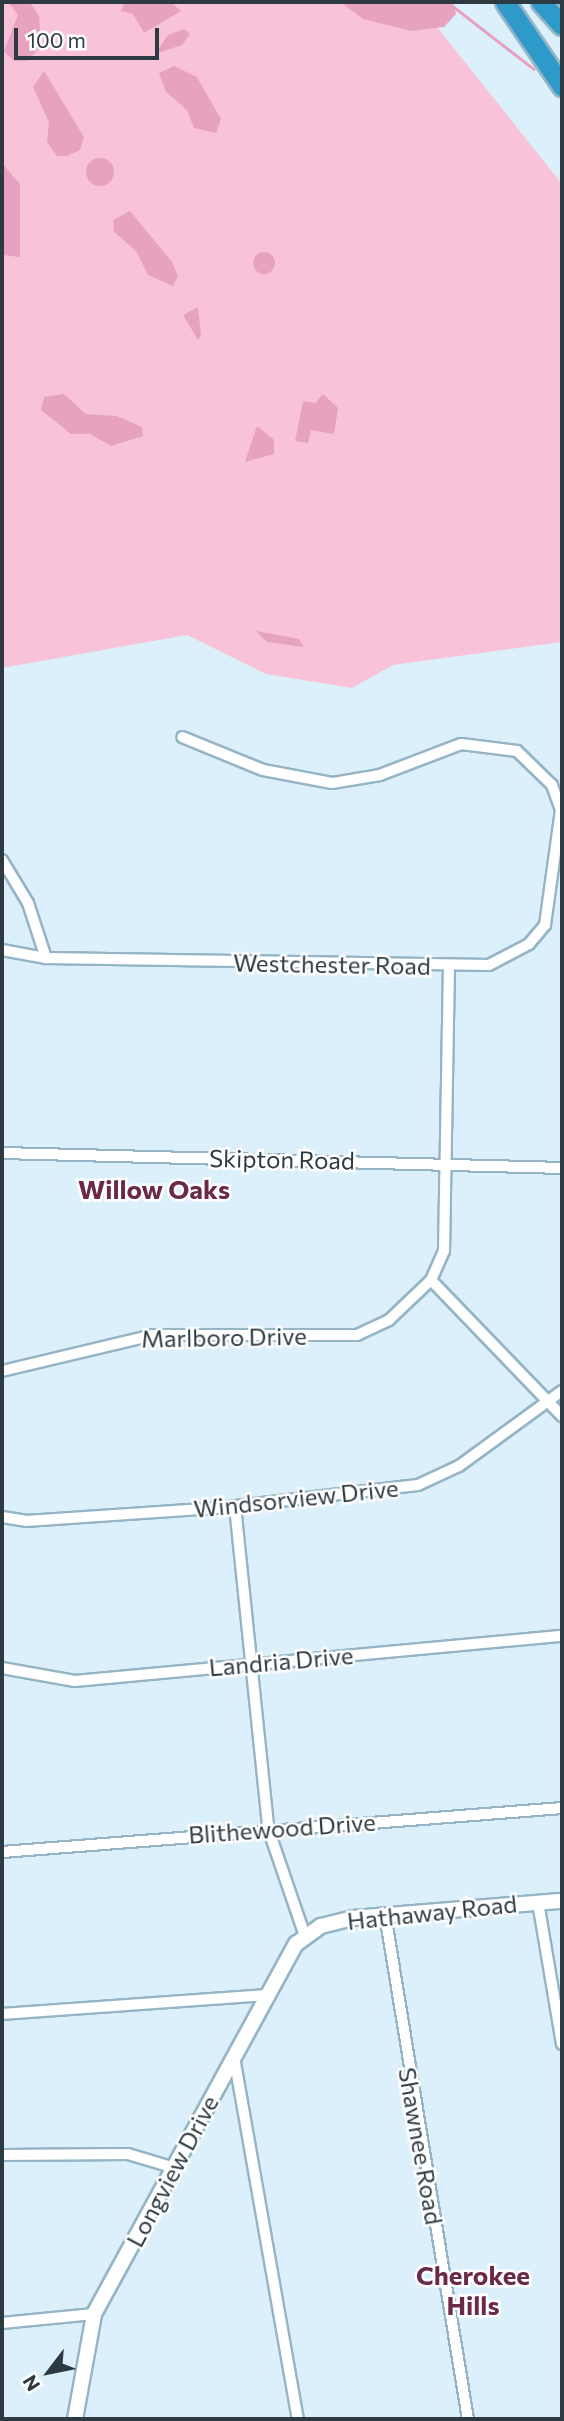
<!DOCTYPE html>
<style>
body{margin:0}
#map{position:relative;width:564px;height:2421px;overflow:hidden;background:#dcf0fb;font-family:Commissioner,sans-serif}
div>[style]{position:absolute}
.green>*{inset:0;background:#f8c3d8}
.forest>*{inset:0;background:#e6a2bf}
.round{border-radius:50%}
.stream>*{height:2.5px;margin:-1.25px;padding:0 1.25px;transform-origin:1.25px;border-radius:1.25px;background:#e6a2bf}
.roads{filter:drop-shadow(2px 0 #95b5c6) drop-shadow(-2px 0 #95b5c6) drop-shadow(0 2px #95b5c6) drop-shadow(0 -2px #95b5c6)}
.minor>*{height:10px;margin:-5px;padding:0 5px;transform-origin:5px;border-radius:5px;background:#fff}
.tertiary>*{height:14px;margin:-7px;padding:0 7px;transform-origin:7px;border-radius:7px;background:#fff}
.motorway>*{height:19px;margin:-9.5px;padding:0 9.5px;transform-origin:9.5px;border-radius:9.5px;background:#2e9aca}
span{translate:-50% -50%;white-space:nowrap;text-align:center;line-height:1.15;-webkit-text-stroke:5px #fff;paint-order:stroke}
.street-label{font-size:24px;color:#2d3a41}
.neighbourhood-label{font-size:26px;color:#6a2948;font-weight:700}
.frame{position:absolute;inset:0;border:4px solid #2d3a41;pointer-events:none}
.north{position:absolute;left:14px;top:2337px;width:70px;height:70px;-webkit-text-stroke:5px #fff;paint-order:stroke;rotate:238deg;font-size:19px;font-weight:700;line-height:28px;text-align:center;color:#2d3a41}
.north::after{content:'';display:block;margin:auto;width:24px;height:32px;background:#2d3a41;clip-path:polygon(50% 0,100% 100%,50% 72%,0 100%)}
.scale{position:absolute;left:14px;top:28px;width:145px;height:32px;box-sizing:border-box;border:4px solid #2d3a41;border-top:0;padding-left:9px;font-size:21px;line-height:24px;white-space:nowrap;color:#2d3a41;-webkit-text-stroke:5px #fff;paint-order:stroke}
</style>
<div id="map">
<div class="green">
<div style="clip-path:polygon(2px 2px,417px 2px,562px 184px,562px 642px,393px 665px,352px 688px,266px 674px,187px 635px,2px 668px)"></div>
</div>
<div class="forest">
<div style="clip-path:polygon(8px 2px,30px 2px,39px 16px,41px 47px,27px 61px,14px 61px,4px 51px,18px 15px)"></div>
<div style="clip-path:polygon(125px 2px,172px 3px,181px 11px,144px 33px,133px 14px,121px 11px)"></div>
<div style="clip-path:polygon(340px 2px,453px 2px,456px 14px,444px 27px,411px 31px,363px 19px)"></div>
<div style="clip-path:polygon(184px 29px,190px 34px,182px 45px,155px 54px,168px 35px)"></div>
<div style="clip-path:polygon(174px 66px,197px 77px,221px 119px,216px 133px,194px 128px,187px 110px,166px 92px,159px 73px)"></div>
<div style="clip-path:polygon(44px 71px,84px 137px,80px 150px,67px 156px,57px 156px,47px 142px,49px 122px,33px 87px)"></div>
<div class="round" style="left:86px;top:158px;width:28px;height:28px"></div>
<div style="clip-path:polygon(2px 163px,20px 184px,20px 257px,2px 255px)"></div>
<div style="clip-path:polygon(130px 211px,172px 262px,178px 276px,173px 286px,148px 275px,136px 251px,114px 232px,113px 220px)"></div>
<div class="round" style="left:253px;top:252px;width:22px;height:22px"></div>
<div style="clip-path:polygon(198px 307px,201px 335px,198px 340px,183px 315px)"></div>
<div style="clip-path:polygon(64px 394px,86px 414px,117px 416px,142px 427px,143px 436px,111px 446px,90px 434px,71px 434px,41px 410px,44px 397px)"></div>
<div style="clip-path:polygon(323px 394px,338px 408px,334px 434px,311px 430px,308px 443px,295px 441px,303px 401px,315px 403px)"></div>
<div style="clip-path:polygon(257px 426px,274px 440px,274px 454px,245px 462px)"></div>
<div style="clip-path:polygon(256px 631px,299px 639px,304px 647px,267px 642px)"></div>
</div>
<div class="stream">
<div style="left:454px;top:7px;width:101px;rotate:37.8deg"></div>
</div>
<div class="roads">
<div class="minor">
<div style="left:2px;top:860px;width:50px;rotate:58.8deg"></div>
<div style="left:28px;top:903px;width:58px;rotate:71.9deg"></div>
<div style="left:2px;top:950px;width:45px;rotate:10.3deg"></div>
<div style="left:46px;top:958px;width:443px;rotate:0.9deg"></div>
<div style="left:489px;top:965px;width:45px;rotate:-27.7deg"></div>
<div style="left:529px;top:944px;width:25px;rotate:-50deg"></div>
<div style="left:545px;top:925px;width:116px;rotate:-82.1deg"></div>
<div style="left:561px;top:810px;width:27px;rotate:-110deg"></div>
<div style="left:552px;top:785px;width:49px;rotate:-135.8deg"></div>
<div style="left:517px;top:751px;width:56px;rotate:-172.9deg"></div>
<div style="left:461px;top:744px;width:87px;rotate:159.1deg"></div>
<div style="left:380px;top:775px;width:49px;rotate:170.5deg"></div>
<div style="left:332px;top:783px;width:70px;rotate:-169.3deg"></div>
<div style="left:263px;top:770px;width:87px;rotate:-157.8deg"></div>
<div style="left:2px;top:1153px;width:560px;rotate:1.53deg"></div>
<div style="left:431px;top:1280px;width:189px;rotate:46.1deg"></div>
<div style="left:2px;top:1371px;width:155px;rotate:-13.4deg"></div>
<div style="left:153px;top:1335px;width:204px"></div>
<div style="left:357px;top:1335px;width:35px;rotate:-25deg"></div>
<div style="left:389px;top:1320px;width:58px;rotate:-43.6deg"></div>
<div style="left:431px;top:1280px;width:32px;rotate:-66deg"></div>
<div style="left:444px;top:1251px;width:285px;rotate:-89deg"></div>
<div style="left:235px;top:1506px;width:324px;rotate:84.1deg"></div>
<div style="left:268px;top:1828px;width:114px;rotate:71.1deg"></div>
<div style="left:2px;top:1517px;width:24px;rotate:9deg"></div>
<div style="left:26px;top:1521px;width:193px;rotate:-3.9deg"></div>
<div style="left:219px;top:1508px;width:200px;rotate:-6.6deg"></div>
<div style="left:418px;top:1485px;width:45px;rotate:-24.9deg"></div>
<div style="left:459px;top:1466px;width:127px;rotate:-36.1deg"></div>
<div style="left:2px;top:1668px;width:74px;rotate:10.1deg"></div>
<div style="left:75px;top:1681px;width:489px;rotate:-5.3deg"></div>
<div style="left:2px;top:1852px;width:562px;rotate:-4.49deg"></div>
<div style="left:538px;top:1902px;width:144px;rotate:80.4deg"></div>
<div style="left:385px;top:1914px;width:512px;rotate:80.67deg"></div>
<div style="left:2px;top:2014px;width:264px;rotate:-4.1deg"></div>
<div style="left:234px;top:2057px;width:368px;rotate:80deg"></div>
<div style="left:2px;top:2155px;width:126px;rotate:-0.5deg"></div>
<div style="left:128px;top:2154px;width:49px;rotate:16.6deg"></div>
<div style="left:2px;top:2323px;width:92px;rotate:-5.6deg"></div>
</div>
<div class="tertiary">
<div style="left:75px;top:2419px;width:107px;rotate:-79.7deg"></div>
<div style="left:94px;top:2314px;width:422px;rotate:-61.4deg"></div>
<div style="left:296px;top:1944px;width:31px;rotate:-36deg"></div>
<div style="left:321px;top:1926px;width:33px;rotate:-14deg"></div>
<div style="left:353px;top:1918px;width:210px;rotate:-4.7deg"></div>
</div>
<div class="motorway">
<div style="left:505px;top:2px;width:102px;rotate:55.8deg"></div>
<div style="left:541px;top:2px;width:31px;rotate:48deg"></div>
</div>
</div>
<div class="street-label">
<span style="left:332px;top:964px;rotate:1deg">Westchester Road</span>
<span style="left:282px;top:1159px;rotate:1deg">Skipton Road</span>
<span style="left:224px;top:1337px;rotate:-1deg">Marlboro Drive</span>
<span style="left:296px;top:1498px;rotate:-6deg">Windsorview Drive</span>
<span style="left:281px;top:1661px;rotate:-5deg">Landria Drive</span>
<span style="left:282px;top:1828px;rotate:-4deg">Blithewood Drive</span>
<span style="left:432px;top:1912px;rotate:-6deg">Hathaway Road</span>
<span style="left:421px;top:2146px;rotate:80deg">Shawnee Road</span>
<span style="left:172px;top:2171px;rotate:-62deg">Longview Drive</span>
</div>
<div class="neighbourhood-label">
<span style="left:154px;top:1189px">Willow Oaks</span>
<span style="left:473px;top:2290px">Cherokee<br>Hills</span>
</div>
<div class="frame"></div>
<div class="north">N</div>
<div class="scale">100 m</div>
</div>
